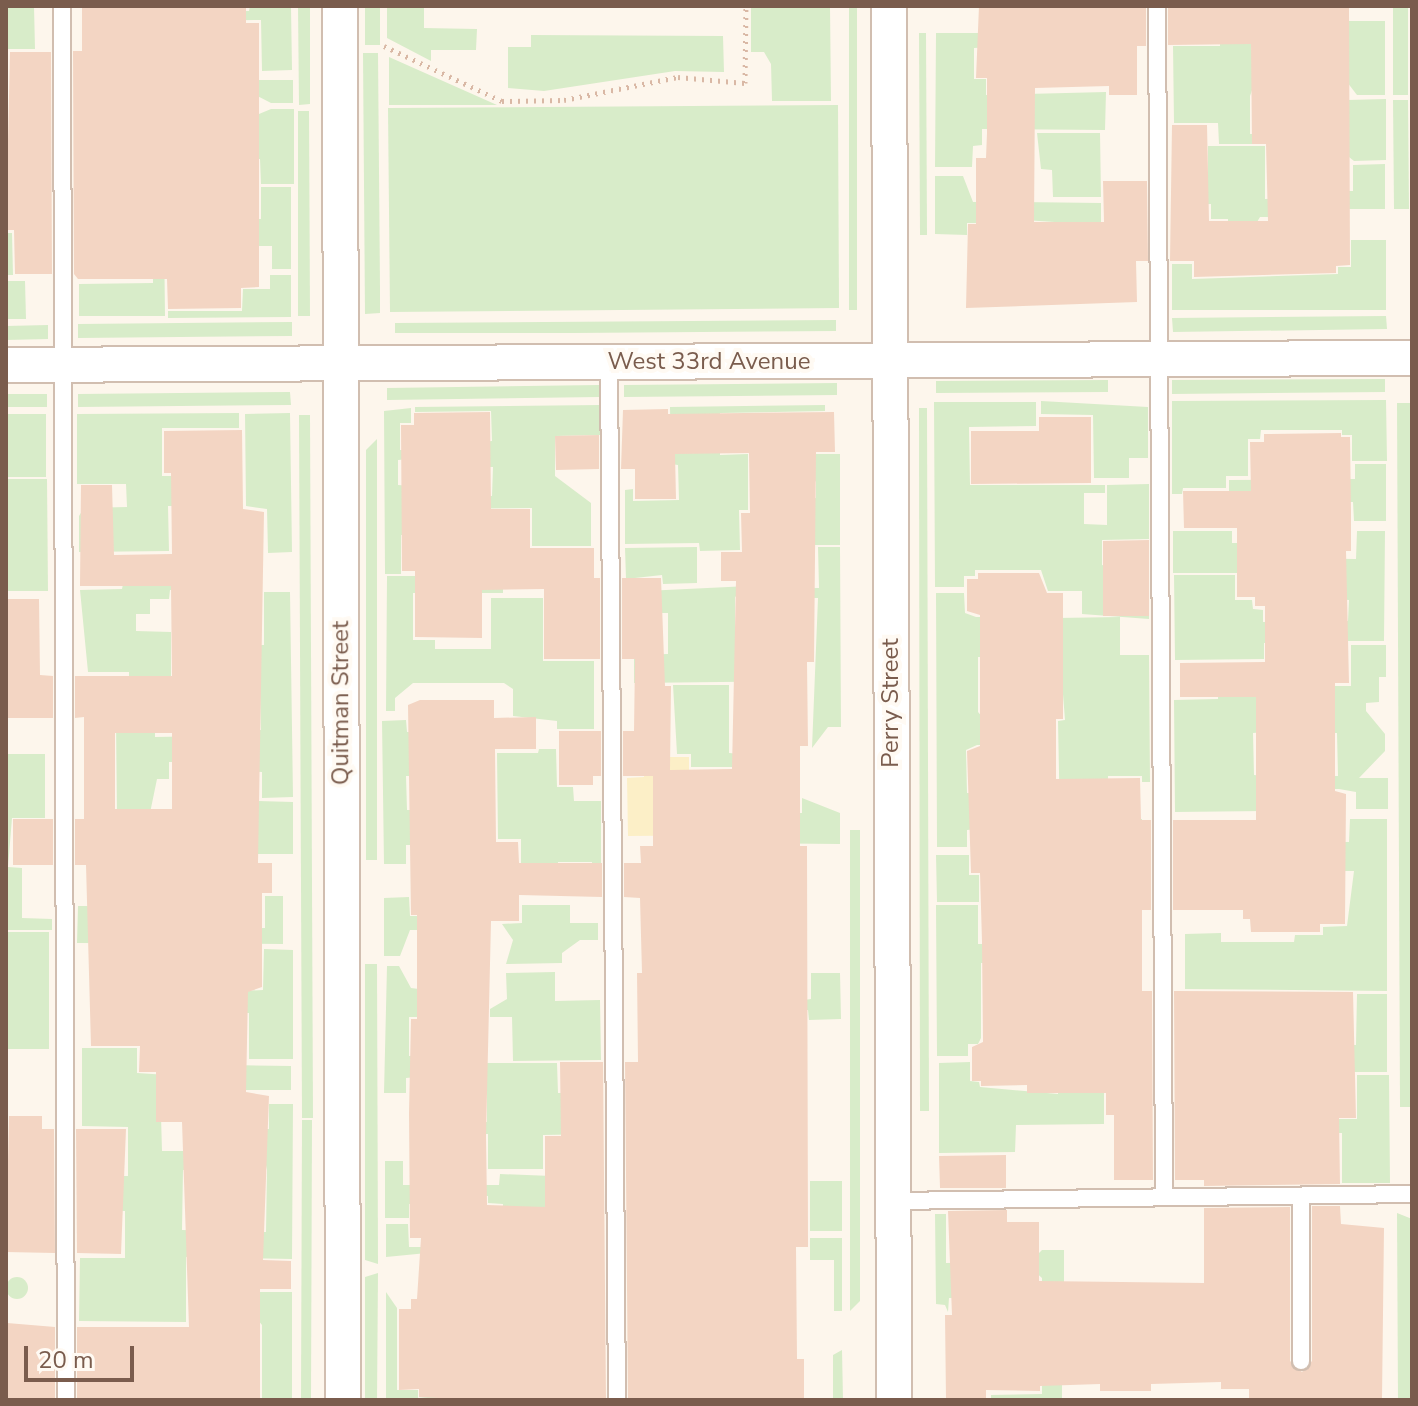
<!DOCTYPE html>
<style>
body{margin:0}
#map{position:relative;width:1418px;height:1406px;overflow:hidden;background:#fdf6ec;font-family:"Nunito Sans",sans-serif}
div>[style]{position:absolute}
.green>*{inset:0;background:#d8ecc9}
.round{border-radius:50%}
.sand>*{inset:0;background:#fcefc7}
.building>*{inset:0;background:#f3d5c3}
.path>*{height:5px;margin-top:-2.5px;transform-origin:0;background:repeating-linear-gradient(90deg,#d9b8a5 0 2px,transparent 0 8px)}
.roads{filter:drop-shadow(2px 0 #d1beb0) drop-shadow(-2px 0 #d1beb0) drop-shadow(0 2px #d1beb0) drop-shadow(0 -2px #d1beb0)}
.service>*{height:16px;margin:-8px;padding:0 8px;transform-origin:8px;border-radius:8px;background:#fff}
.minor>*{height:34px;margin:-17px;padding:0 17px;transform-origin:17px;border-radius:17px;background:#fff}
span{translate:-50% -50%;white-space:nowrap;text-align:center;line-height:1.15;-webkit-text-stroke:8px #fffaf3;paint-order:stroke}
.street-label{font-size:24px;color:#7a5c4d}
.frame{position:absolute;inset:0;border:8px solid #7a5c4d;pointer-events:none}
.scale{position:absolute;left:24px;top:1346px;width:110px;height:36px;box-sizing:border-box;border:4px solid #7a5c4d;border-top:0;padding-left:10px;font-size:24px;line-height:28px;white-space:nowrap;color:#7a5c4d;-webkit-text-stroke:6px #fffaf3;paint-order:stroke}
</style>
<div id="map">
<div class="green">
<div style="clip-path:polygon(6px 6px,34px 6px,35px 49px,8px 49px,7px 60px)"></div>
<div style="clip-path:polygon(250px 6px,291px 7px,292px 70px,262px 71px,261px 20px,174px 21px,174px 12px,249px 11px)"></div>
<div style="clip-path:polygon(298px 6px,310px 6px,310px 104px,299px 105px)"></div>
<div style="clip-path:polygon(365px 6px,380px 6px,380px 45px,365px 45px)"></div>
<div style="clip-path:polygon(387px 6px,424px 6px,424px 28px,477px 29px,476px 50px,431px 50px,431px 61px,387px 38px)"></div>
<div style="clip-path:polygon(751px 6px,830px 6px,831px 101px,772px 101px,771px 64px,764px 52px,751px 52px)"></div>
<div style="clip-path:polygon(849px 6px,857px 6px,857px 310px,849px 310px)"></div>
<div style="clip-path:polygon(1220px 6px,1266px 6px,1266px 33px,1251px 34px,1251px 50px,1266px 50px,1250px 96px,1250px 134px,1260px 134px,1260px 144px,1219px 144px,1218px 123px,1174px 123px,1173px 46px,1220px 46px)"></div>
<div style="clip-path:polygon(1393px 6px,1408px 6px,1408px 95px,1393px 95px)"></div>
<div style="clip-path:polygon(1349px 21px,1385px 21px,1385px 95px,1357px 95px,1347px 82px)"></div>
<div style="clip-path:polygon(919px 33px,926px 33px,927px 235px,920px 235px)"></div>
<div style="clip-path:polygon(936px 33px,1023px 33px,994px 47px,974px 48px,974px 79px,986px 79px,986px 95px,1106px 92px,1105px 130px,982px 129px,982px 145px,973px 146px,972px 167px,935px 167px)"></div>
<div style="clip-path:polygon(531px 35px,723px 36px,724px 72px,675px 71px,544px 91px,508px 88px,508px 47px,531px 47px)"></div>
<div style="clip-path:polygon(363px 53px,378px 53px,380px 288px,380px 313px,365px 314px)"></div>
<div style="clip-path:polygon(389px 57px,497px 105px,389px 105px)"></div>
<div style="clip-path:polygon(226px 80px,293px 80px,293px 103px,271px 103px)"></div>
<div style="clip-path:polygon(1386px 99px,1386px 160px,1354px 161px,1349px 157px,1347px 100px)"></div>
<div style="clip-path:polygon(1393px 100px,1408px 100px,1409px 209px,1394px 209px)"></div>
<div style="clip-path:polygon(838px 105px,839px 308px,390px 312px,388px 108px)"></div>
<div style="clip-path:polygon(271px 109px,294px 109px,294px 184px,261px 184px,260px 159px,246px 159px,259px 114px)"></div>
<div style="clip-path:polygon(298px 111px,309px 111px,310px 316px,298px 316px)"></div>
<div style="clip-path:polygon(1037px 133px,1100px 133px,1101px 197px,1053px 197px,1052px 170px,1041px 169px)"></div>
<div style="clip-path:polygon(1208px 146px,1265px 146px,1265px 199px,1311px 198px,1311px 217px,1260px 217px,1228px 271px,1228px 219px,1211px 219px,1211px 204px,1173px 205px,1208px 187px)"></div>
<div style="clip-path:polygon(1385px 164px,1385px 209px,1335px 209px,1342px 191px,1353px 191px,1353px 165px)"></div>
<div style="clip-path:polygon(935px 176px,963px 176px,973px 202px,979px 202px,979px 223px,967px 223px,967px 235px,935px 234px)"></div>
<div style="clip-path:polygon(261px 187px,291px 187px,291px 269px,272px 269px,272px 246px,244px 246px,246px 219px,261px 219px)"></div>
<div style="clip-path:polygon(1020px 202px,1101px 203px,1101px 225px,1007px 219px)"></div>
<div style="clip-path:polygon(6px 233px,12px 233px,13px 275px,6px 275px)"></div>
<div style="clip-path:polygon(153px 235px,164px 235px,165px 316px,79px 316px,79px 284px,153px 283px)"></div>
<div style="clip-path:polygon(1351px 240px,1386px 240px,1386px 310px,1172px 310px,1172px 264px,1192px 264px,1192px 279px,1338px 274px,1338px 267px,1351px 267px)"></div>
<div style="clip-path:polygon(270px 275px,291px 275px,291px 317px,168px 318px,168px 311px,242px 311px,243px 289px,270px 289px)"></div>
<div style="clip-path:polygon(6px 281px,25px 281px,26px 319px,6px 319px)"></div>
<div style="clip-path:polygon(1386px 316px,1387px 329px,1173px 332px,1172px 318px)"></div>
<div style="clip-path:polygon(836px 320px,836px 331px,574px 333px,395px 333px,395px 323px)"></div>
<div style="clip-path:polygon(292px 322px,292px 336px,78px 338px,78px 324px)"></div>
<div style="clip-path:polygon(48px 325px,48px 339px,6px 340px,6px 326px)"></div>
<div style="clip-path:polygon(1385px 379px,1385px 392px,1172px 394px,1172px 380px)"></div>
<div style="clip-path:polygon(1108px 380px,1108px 392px,936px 393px,936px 381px)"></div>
<div style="clip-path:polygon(837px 383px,837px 395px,624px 397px,624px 385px)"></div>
<div style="clip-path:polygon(599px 385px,599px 397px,387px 400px,387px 388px)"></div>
<div style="clip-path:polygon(290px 392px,291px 405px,78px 407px,78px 394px)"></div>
<div style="clip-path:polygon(6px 394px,47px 394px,47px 407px,6px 407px)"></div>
<div style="clip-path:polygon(1386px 400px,1387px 461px,1352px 461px,1352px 435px,1342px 435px,1342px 430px,1261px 430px,1260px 439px,1248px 439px,1248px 476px,1226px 476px,1226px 488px,1183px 488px,1182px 494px,1172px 494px,1172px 401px)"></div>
<div style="clip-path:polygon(1041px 401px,1148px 407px,1148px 458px,1129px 458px,1129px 478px,1094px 478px,1093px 415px,1041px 414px)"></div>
<div style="clip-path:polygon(934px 402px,1036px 402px,1036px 426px,969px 427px,970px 485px,1105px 485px,1105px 493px,1084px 493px,1084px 524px,1107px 525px,1107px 485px,1149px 484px,1149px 539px,1102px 540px,1102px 565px,1149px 579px,1149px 619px,1082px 614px,1082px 591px,1048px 591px,1041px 570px,975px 570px,975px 576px,964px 576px,964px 587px,935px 587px)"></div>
<div style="clip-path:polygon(1397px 403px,1411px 403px,1412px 1107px,1400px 1107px)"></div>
<div style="clip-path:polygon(600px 405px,600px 435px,555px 436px,555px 476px,591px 503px,591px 546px,532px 546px,532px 508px,413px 509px,412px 535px,401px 535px,401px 574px,385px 574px,384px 411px,411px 408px,411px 423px,400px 423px,400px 450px,410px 450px,410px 459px,398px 460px,398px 485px,412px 486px,412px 498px,492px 496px,493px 467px,483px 467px,482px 442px,492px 441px,491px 411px,415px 412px,415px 407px)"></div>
<div style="clip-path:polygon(825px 405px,825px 411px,720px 413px,720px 455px,748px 454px,748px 510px,739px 510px,740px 550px,700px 551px,699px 543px,625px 544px,625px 490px,633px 489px,633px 501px,679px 500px,678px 465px,671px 464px,670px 407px)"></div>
<div style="clip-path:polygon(919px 408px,927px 408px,929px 1111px,920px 1111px)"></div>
<div style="clip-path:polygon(239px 413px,239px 428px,162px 428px,162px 476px,186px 476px,241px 506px,168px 506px,169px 551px,79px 552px,79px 516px,84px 508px,127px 507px,126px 484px,77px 484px,77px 414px)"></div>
<div style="clip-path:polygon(290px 413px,292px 552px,268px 553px,267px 509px,246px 506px,245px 414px)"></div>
<div style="clip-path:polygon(6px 414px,46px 414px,46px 477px,6px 477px)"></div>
<div style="clip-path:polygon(299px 415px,310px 415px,313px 1118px,302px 1118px)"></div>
<div style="clip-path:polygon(377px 439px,377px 860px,366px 860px,366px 450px)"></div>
<div style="clip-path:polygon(795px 454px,840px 454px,840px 545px,807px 545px,809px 499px,816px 498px,816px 482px)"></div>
<div style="clip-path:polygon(1355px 464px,1386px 464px,1386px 521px,1354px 521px,1353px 502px,1261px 502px,1229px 521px,1229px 480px,1355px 479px)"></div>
<div style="clip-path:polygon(6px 479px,47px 479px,48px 591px,6px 591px)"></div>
<div style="clip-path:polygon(1173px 531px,1232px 531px,1232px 543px,1257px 543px,1264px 573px,1173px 573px)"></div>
<div style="clip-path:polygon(1357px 531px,1385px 531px,1384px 641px,1316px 641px,1331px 621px,1348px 621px,1349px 600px,1339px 599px,1267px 558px,1356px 559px)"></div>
<div style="clip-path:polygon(697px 547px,697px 583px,663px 584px,662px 575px,626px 579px,625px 548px)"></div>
<div style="clip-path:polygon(818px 547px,840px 547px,841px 727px,828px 727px,812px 748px,818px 598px,753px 597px,753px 589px,819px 588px)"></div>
<div style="clip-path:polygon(1174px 575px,1235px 575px,1235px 600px,1252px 600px,1253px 609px,1263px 610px,1263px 622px,1283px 622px,1283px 642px,1264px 643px,1264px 659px,1175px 660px)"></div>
<div style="clip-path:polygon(387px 576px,503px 576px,503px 593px,413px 593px,413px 640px,435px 640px,435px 649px,491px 649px,491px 598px,543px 598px,543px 661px,594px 661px,594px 729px,557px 729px,557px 721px,513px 716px,513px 689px,504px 683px,413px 683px,395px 698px,395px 711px,386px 711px)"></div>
<div style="clip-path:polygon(123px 584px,177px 584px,177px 590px,170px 590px,169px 599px,150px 599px,150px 614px,136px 614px,136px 631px,171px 632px,171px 683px,129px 683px,129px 672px,88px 672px,80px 590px,122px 589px)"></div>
<div style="clip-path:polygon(749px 586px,735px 597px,735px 664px,806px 681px,634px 683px,634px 655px,668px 654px,668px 613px,632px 613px,645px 591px)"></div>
<div style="clip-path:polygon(264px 592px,290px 592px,293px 797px,262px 798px,262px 772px,248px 771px,251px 730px,261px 730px,260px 691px,174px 646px,264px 645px)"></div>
<div style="clip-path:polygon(936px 593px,964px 593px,965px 613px,976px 617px,1056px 617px,1056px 657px,978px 657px,978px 712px,984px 719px,1056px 719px,1056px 745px,977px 745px,966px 750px,967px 793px,977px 793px,978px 829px,967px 830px,967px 847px,937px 847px)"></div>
<div style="clip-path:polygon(1120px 617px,1120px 655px,1149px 655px,1150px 782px,1142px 782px,1142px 776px,1108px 776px,1108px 819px,1142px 819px,1143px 855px,1060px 824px,1058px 721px,1065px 720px,1057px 618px)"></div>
<div style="clip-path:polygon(1351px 645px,1386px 645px,1386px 677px,1379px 677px,1379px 702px,1366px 703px,1366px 711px,1385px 734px,1385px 751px,1359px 778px,1388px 778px,1388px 809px,1356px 809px,1356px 792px,1339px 789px,1267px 789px,1267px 776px,1338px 776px,1337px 733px,1267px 733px,1332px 686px,1351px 686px)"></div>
<div style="clip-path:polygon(1218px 663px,1264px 663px,1265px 732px,1253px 733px,1254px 775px,1265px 776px,1265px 811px,1175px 812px,1174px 700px,1218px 699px)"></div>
<div style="clip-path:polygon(155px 685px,155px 737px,213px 736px,243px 762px,169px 762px,169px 779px,157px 779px,150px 813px,117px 816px,116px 720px)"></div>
<div style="clip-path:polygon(673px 685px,729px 685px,729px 753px,741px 754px,741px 767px,691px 767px,691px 754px,677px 754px)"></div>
<div style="clip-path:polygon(406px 720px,407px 732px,418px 732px,418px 776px,406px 776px,407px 810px,417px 810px,418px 845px,406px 845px,406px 864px,384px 864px,382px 721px)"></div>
<div style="clip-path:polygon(539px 749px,556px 749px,557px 787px,573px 787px,574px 801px,601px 801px,601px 882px,593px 882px,592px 862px,558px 862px,558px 880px,521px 880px,521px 839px,498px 839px,497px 753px,538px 753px)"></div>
<div style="clip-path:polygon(6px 754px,45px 754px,45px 818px,12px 818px,8px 867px,22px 868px,22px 918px,52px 919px,52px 930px,6px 930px)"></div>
<div style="clip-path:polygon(802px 798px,840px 813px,840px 844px,748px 843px,749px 813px,802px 813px)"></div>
<div style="clip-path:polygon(258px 801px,293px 802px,293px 854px,254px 854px)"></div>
<div style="clip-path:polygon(1350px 819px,1387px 819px,1387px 991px,1185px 989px,1185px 934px,1221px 933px,1221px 942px,1294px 942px,1295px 935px,1323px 935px,1323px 927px,1347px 926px,1354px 871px,1341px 871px,1341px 842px,1349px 842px)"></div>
<div style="clip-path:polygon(850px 830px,860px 830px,860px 1301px,850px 1311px)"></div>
<div style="clip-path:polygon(936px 855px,969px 855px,969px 875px,979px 875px,979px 902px,937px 902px)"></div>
<div style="clip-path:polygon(265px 896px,283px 896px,283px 944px,77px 943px,78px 906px,130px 906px,164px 928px,265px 928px)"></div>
<div style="clip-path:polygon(409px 897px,410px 916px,420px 916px,420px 930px,410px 930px,400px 956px,384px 956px,384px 898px)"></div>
<div style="clip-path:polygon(522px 905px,570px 905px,570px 923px,598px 923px,598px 940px,580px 940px,562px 953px,562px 963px,506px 964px,513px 940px,502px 924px,522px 923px)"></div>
<div style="clip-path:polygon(936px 905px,978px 905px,978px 944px,1041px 944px,1041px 962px,981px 963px,981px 1038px,978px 1044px,968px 1044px,968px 1056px,937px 1056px)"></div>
<div style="clip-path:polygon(6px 932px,49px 932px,49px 1049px,6px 1049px)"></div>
<div style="clip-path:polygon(264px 949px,293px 950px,293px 1059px,249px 1059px,249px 1013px,181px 1012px,181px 994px,263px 990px)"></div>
<div style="clip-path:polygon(365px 964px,377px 964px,378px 1264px,365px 1260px)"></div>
<div style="clip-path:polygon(387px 966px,399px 966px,411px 988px,419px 989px,419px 1017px,409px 1017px,409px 1056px,418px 1056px,417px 1077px,406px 1078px,406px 1093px,384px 1093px)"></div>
<div style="clip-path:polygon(555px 972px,555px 1001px,600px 1000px,601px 1060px,513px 1061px,512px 1017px,490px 1017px,490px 1009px,507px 999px,506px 973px)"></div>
<div style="clip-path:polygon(811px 973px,840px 973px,841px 1019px,809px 1020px,808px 1010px,727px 1011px,811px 999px)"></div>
<div style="clip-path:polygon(1357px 994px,1387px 994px,1387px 1072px,1265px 1072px,1268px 1045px,1356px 1045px)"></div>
<div style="clip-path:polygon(1058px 1039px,1104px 1067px,1104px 1124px,1016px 1125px,1015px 1152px,939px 1153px,939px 1063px,970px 1062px,970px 1081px,979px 1082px,980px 1087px,1058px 1094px)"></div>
<div style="clip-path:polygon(82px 1048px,137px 1048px,137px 1073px,198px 1077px,161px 1116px,162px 1151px,215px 1151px,215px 1170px,183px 1170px,182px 1230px,223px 1231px,223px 1256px,186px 1257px,186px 1322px,79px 1321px,80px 1258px,125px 1258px,125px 1211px,80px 1210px,80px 1176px,128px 1176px,128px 1127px,82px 1126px)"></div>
<div style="clip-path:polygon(487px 1063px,557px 1063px,558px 1093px,600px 1093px,600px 1134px,543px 1135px,543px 1169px,488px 1169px,488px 1134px,421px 1134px,421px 1123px,487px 1122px)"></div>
<div style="clip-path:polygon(231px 1065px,291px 1066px,291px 1090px,200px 1090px)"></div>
<div style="clip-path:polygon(1357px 1075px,1389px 1075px,1390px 1183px,1342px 1183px,1342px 1133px,1279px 1133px,1291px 1119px,1357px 1119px)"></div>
<div style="clip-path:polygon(269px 1104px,293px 1104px,292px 1259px,248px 1258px,227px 1232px,266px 1232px,267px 1170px,258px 1129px,269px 1129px)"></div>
<div style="clip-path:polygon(302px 1120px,312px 1120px,311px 1400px,301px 1400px)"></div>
<div style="clip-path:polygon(385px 1161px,403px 1161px,403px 1185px,499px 1185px,500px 1174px,601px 1178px,547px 1231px,503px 1224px,503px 1204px,488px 1203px,488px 1196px,419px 1196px,419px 1203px,409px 1204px,409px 1218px,385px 1218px)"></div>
<div style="clip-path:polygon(810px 1181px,842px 1181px,842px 1231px,810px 1231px)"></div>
<div style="clip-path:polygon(1397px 1213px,1412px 1219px,1412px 1400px,1398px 1400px)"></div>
<div style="clip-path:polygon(935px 1214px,946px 1214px,946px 1263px,993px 1262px,984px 1298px,949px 1298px,948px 1312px,945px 1305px,936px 1304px)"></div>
<div style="clip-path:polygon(386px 1224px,408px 1224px,409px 1247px,489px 1247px,386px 1257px)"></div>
<div style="clip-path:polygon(810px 1238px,842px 1238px,842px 1311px,834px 1311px,834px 1260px,810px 1260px)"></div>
<div style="clip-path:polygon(1042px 1250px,1064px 1250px,1064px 1316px,1042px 1331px,1042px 1278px,1033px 1270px,1033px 1259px)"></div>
<div style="clip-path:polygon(378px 1273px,377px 1400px,365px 1400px,365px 1277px)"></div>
<div class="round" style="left:6px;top:1277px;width:22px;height:22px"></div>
<div style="clip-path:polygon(250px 1292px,292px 1292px,292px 1400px,262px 1400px,262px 1325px,250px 1310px)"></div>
<div style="clip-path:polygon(386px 1292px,397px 1308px,397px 1390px,418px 1390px,418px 1398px,477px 1392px,477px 1400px,386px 1400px)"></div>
<div style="clip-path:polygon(1042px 1343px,1062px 1343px,1062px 1400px,991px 1400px,991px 1395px,1042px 1394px)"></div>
<div style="clip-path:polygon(842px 1350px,843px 1400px,833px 1400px,833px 1355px)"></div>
</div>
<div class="sand">
<div style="clip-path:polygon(644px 757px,689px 757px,689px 800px,743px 835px,628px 836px,627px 778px,644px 777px)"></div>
</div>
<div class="building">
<div style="clip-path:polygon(82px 6px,246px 6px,246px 23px,259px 23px,259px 287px,241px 288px,241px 308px,168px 309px,167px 279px,78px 279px,74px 274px,73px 51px,82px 51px)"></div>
<div style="clip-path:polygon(979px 6px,1146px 6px,1146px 46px,1137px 46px,1137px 95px,1109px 95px,1109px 86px,1035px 88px,1034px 222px,1104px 222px,1103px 181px,1147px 181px,1148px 261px,1136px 261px,1137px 302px,966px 308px,968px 224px,976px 224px,976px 158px,986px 158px,987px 133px,987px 78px,976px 78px)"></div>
<div style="clip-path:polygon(1168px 6px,1349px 8px,1350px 265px,1336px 266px,1336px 273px,1194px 277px,1194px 261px,1170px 261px,1172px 125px,1207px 125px,1209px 221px,1268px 221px,1266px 144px,1252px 144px,1251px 44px,1168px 45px)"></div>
<div style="clip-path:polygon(10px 52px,51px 52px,52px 274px,15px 274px,14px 230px,6px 230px)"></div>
<div style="clip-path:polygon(668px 409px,668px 414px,834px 412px,835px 452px,816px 452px,814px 662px,807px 662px,808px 746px,800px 746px,800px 846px,807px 846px,808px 1247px,796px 1247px,797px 1359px,804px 1359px,804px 1400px,628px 1400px,625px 1062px,638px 1062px,637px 973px,642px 973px,640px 898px,624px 897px,624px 863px,641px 863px,640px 846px,653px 846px,653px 776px,623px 776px,623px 731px,634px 731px,635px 659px,622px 659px,622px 578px,661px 578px,665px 686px,671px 686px,670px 770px,732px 769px,736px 581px,721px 581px,721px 552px,742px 552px,741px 513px,750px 513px,749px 453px,675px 454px,676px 499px,635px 499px,635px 469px,621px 469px,623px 410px)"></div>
<div style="clip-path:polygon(490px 412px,491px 509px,530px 509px,530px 548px,594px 548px,594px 578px,600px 578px,600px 659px,544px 659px,544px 589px,482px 590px,482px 638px,415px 637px,415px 571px,402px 571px,401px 425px,414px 425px,414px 413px)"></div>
<div style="clip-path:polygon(1039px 417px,1091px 417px,1091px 483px,971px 484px,971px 431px,1039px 431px)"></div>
<div style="clip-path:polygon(evenodd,242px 430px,243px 509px,264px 512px,258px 863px,272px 863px,272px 893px,262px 893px,262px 987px,248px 992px,246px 1092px,269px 1096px,263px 1260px,291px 1261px,291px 1289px,260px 1289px,260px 1399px,77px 1400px,77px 1327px,189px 1327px,182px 1122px,156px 1122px,156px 1072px,139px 1072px,140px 1046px,91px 1046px,86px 865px,75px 865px,75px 819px,84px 819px,84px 717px,75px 718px,75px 676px,172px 676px,171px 586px,80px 586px,81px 485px,112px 485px,114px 555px,172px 554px,171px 473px,164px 473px,164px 431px,242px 430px,115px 733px,172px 733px,172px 809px,115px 809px,115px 733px)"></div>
<div style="clip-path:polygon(1341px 433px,1341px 437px,1350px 437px,1351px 512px,1351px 551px,1346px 551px,1349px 683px,1335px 683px,1335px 791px,1346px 794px,1345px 924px,1320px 924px,1320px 932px,1251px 932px,1250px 919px,1243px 919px,1243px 910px,1173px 910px,1173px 820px,1256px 820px,1256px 697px,1180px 697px,1180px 663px,1265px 662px,1265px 606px,1255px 606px,1255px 597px,1237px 597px,1237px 528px,1184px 528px,1183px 491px,1251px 491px,1250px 442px,1264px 442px,1264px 434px)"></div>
<div style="clip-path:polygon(599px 435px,599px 469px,556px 470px,555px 436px)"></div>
<div style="clip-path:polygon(1149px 540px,1149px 616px,1103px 616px,1103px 541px)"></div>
<div style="clip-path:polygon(978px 573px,1039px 573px,1047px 593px,1063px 593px,1063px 719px,1056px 719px,1056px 779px,1140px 778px,1141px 820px,1151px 820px,1151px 910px,1142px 910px,1142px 991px,1152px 991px,1153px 1180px,1114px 1180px,1114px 1115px,1106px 1115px,1106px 1093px,1027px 1093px,1027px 1085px,981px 1086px,981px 1081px,972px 1081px,972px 1047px,983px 1042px,982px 942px,980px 873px,971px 873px,967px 751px,980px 746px,980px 615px,967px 611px,967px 579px,978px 579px)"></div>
<div style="clip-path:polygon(7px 599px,39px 599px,40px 675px,53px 676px,53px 718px,6px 718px)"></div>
<div style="clip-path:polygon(420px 700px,494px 700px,494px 718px,536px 717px,536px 749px,495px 749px,496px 842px,518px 842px,519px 863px,602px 863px,602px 897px,519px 895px,519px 921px,491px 921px,486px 1136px,487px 1205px,545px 1207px,545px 1136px,561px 1136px,560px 1062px,603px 1062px,606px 1400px,478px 1400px,419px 1397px,419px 1389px,399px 1390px,399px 1309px,411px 1309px,411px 1299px,417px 1299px,421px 1238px,410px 1238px,409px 1113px,411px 1019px,417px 1019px,417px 915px,411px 915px,408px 705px)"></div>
<div style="clip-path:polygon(559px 731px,601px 731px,601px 776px,593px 776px,593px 785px,559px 785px)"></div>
<div style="clip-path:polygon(13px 819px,53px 819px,53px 865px,13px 865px)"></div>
<div style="clip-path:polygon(1174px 991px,1353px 992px,1356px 1118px,1339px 1118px,1340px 1184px,1204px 1186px,1204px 1180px,1175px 1180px)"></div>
<div style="clip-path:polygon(9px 1116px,42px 1116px,42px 1129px,54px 1129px,55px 1253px,6px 1252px)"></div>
<div style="clip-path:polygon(76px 1129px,126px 1129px,121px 1254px,77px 1253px)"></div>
<div style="clip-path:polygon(1006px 1155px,1006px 1188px,940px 1188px,939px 1156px)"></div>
<div style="clip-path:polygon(1312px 1206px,1340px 1206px,1341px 1224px,1384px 1228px,1382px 1400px,1249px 1400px,1249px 1389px,1221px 1389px,1221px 1382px,1151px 1384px,1151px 1391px,1100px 1391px,1100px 1384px,1040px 1386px,1040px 1391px,986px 1390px,986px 1400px,946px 1400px,945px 1315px,952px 1315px,948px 1211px,1007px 1210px,1007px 1222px,1039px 1222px,1039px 1281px,1204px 1283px,1204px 1208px,1290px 1207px,1290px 1361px,1302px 1372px,1312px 1361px)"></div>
<div style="clip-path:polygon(7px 1323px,55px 1327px,55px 1400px,6px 1400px)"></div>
</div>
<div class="path">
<div style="left:384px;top:46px;width:130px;rotate:25deg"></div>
<div style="left:502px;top:101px;width:62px;rotate:-0.9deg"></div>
<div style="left:564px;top:100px;width:116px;rotate:-11.4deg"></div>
<div style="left:678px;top:77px;width:67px;rotate:5.1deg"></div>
<div style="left:745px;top:83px;width:77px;rotate:-89.3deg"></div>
</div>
<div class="roads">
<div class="service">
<div style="left:62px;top:6px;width:1394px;rotate:89.84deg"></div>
<div style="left:1157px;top:6px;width:1191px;rotate:89.66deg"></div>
<div style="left:609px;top:363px;width:1037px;rotate:89.56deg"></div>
<div style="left:1301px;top:1196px;width:165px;rotate:90deg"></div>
<div style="left:893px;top:1201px;width:519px;rotate:-0.77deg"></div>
</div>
<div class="minor">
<div style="left:340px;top:6px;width:1394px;rotate:89.88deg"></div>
<div style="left:889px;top:6px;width:1394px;rotate:89.79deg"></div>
<div style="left:6px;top:365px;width:1406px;rotate:-0.29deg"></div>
</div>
</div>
<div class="street-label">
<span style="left:709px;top:362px">West 33rd Avenue</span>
<span style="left:341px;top:703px;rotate:-90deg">Quitman Street</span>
<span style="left:891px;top:703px;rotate:-90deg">Perry Street</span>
</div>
<div class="frame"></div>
<div class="scale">20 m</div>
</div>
